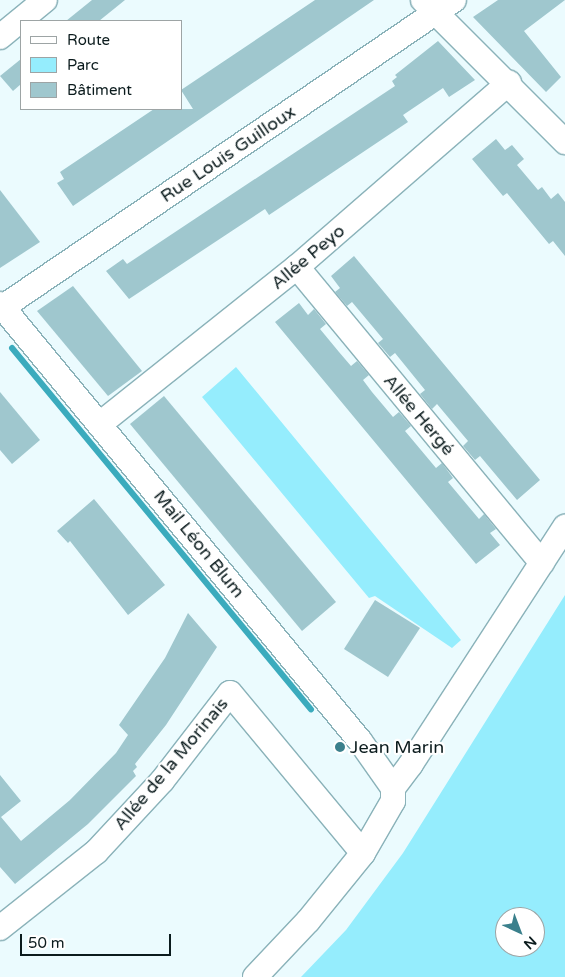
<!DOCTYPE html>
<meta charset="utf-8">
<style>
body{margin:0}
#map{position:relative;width:565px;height:977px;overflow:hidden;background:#ebfbfe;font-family:"Varela Round",sans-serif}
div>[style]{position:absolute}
.green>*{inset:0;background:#95edfd}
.stream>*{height:6px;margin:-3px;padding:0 3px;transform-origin:3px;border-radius:3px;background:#3babbd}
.building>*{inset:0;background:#9fc7ce}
.roads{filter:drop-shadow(1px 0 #8ab2b9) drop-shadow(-1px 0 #8ab2b9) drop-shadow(0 1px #8ab2b9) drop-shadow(0 -1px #8ab2b9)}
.street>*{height:24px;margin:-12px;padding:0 12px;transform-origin:12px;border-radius:12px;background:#fff}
.dots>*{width:14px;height:14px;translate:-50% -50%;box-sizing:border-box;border:2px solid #fff;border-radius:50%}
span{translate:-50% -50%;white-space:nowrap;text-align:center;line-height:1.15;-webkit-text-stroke:4.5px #fff;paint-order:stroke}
.street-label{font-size:18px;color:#0b1b1d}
.poi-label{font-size:18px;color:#0b1b1d}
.left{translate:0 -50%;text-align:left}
.legend{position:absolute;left:20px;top:20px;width:162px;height:90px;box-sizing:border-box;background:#fff;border:1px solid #9da4a5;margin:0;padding:6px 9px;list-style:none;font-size:15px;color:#0b1b1d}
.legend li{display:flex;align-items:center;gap:10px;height:25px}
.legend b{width:25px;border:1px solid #9da4a5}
.north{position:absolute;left:495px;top:907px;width:50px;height:50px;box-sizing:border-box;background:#fff;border:1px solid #9da4a5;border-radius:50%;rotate:137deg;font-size:14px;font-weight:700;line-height:20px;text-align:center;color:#0b1b1d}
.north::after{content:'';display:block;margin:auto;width:18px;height:22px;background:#3b808c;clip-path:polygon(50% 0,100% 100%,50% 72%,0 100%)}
.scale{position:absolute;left:20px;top:934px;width:151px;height:22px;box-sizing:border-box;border:2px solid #0b1b1d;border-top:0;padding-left:6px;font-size:15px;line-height:18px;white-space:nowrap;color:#0b1b1d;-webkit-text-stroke:4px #fff;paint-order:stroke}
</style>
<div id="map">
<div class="green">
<div style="clip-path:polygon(236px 367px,461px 640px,452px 648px,375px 596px,369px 598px,202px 397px)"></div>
<div style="clip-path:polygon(evenodd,565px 595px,565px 977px,301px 977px,346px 930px,403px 853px,565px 595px,505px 917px,535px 917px,535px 947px,505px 947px,505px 917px)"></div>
</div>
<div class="stream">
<div style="left:12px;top:348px;width:469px;rotate:50.4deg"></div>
</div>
<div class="building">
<div style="clip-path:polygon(92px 0,125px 0,99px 21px,66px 21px)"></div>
<div style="clip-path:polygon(315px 0,374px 0,73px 206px,57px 183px,64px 179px,60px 172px,154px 109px,193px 109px,181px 90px)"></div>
<div style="clip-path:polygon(498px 0,565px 0,524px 31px,561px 77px,546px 92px,473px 17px)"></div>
<div style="clip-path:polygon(438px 41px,475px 80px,449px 97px,443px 88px,403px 115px,408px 122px,269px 215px,265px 209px,129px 299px,106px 271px,123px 259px,127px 264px,395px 86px,392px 81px,397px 77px,395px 75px)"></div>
<div style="clip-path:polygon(21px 59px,21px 84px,13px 91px,0 76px)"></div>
<div style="clip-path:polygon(496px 139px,505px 150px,512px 145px,524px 159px,517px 165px,538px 190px,542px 187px,551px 199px,558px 193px,565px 202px,565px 256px,553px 241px,549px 244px,507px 193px,503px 196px,472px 159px)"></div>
<div style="clip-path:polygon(0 190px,40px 242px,0 268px)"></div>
<div style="clip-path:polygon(354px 256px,540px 480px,517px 500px,480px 456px,475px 460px,463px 446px,468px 441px,437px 404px,432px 409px,420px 394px,425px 390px,395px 353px,390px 357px,378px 343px,383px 339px,352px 302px,347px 306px,335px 292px,340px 288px,331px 276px)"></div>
<div style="clip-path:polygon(73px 286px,142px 371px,108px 396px,37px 311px)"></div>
<div style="clip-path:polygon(299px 303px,308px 315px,314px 309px,326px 324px,320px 329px,339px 352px,351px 366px,357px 361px,369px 375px,363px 380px,372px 392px,393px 417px,399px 412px,411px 426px,405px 431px,436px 468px,442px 463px,453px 478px,448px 482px,479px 519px,484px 514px,496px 529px,490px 533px,500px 545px,476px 564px,275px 322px)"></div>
<div style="clip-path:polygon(0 392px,40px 440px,12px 464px,0 450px)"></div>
<div style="clip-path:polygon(164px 396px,336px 602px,302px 631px,130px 424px)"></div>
<div style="clip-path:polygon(94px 499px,165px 585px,128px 615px,70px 541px,68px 543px,57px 531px)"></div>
<div style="clip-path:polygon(375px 600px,420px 628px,388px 677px,344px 649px)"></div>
<div style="clip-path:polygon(188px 613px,217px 647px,166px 725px,135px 764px,137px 767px,133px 771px,136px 776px,88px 824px,15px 884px,0 867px,0 775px,21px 801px,1px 817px,21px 841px,70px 800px,116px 753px,128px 735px,119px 725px,165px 658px)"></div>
</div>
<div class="roads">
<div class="street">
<div style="left:423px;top:0;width:201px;rotate:45deg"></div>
<div style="left:0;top:37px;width:58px;rotate:-39.4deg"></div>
<div style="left:297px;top:267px;width:384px;rotate:50.4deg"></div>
<div style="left:0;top:304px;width:566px;rotate:50.52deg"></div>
<div style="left:360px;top:741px;width:57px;rotate:54.9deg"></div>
<div style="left:0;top:309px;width:549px;rotate:-34.24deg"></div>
<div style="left:100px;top:424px;width:252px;rotate:-38.6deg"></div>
<div style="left:297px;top:267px;width:281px;rotate:-41deg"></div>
<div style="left:0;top:928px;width:122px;rotate:-38.4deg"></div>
<div style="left:96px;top:852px;width:97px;rotate:-47.1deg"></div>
<div style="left:162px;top:781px;width:111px;rotate:-52.3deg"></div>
<div style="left:230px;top:693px;width:208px;rotate:50.3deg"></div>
<div style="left:255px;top:977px;width:77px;rotate:-46.6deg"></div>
<div style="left:308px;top:921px;width:87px;rotate:-51deg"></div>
<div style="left:363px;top:853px;width:60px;rotate:-60deg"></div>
<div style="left:393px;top:801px;width:13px;rotate:-90deg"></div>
<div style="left:393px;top:788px;width:30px;rotate:-53deg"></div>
<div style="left:411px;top:764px;width:283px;rotate:-57deg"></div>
</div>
</div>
<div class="dots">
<div style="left:340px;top:747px;background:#3b808c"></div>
</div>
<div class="street-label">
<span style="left:228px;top:154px;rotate:-34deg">Rue Louis Guilloux</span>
<span style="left:308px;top:257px;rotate:-40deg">Allée Peyo</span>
<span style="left:419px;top:415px;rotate:50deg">Allée Hergé</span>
<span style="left:199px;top:544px;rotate:51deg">Mail Léon Blum</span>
<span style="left:171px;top:764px;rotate:-50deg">Allée de la Morinais</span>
</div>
<div class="poi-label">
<span class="left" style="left:350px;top:747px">Jean Marin</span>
</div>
<ul class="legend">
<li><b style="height:6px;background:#fff"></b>Route</li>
<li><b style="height:14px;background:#95edfd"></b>Parc</li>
<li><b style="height:14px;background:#9fc7ce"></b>Bâtiment</li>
</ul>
<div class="north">N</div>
<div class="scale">50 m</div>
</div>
